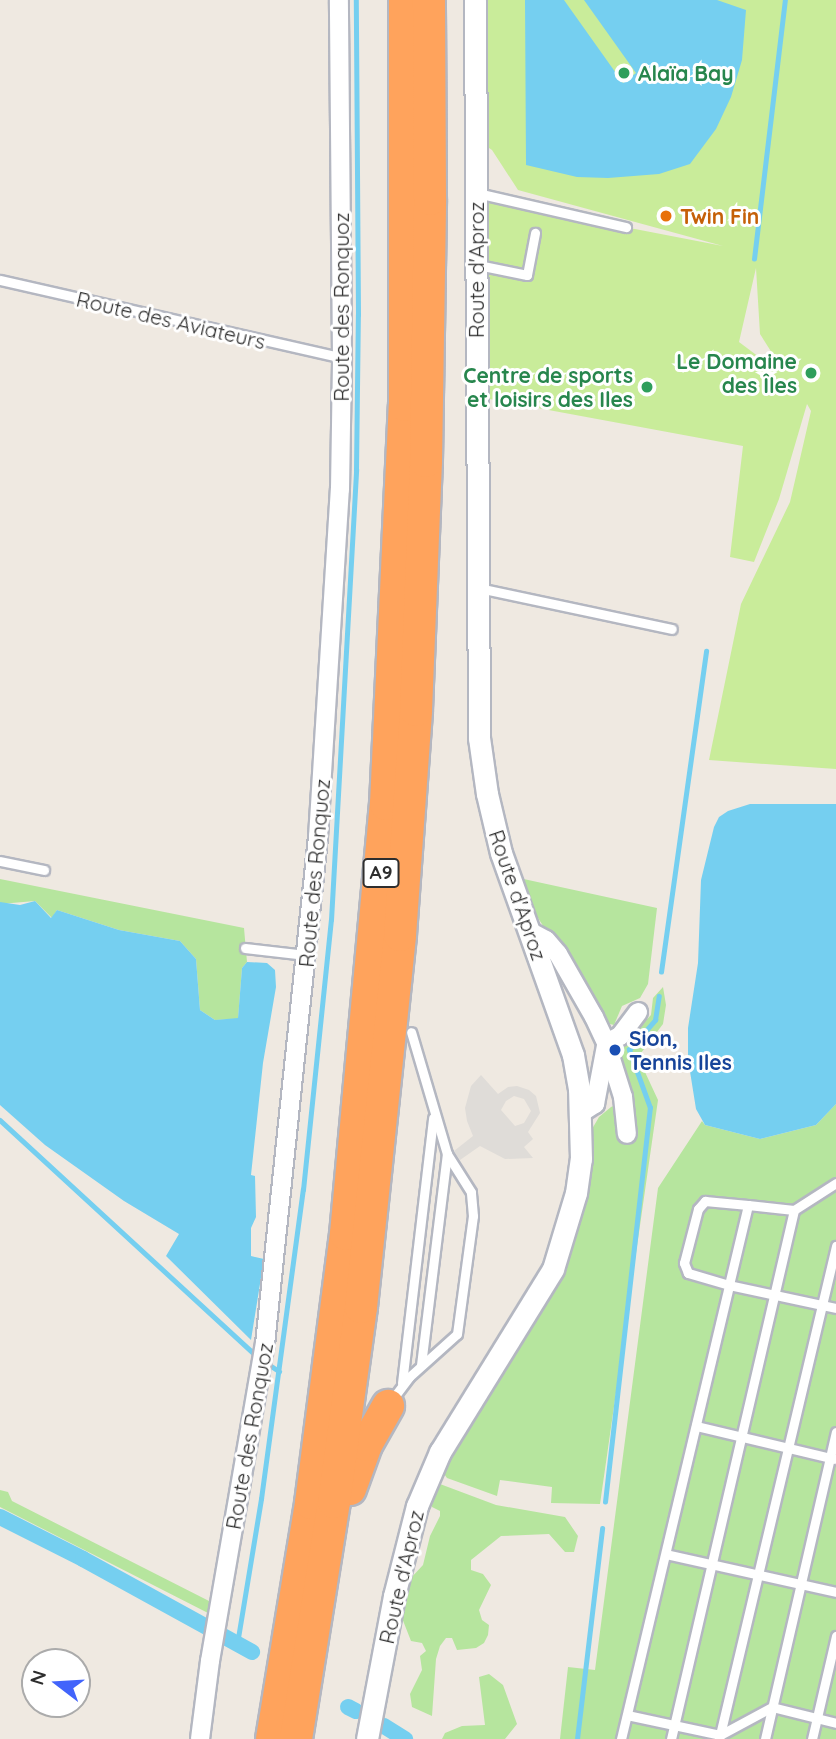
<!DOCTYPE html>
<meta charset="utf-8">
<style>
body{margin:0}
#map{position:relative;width:836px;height:1739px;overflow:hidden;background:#efe9e1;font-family:Quicksand,sans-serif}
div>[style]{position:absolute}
.green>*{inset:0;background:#b6e59e}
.pitch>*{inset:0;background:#c9ec9a}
.plaza>*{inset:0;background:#dfdcd8}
.water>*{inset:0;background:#75cff0}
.stream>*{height:4.5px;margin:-2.25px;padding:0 2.25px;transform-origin:2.25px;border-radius:2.25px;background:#75cff0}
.canal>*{height:16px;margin:-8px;padding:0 8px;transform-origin:8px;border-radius:8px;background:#75cff0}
.roads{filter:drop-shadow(2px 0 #b4b7c1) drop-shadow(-2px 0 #b4b7c1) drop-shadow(0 2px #b4b7c1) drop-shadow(0 -2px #b4b7c1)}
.service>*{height:9px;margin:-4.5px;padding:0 4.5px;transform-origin:4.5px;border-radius:4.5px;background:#fff}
.minor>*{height:18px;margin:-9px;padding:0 9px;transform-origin:9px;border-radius:9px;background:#fff}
.tertiary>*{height:21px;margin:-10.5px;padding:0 10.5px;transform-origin:10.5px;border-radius:10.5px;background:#fff}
.motorway>*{height:32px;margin:-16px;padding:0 16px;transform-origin:16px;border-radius:16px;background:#ffa35c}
.dots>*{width:19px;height:19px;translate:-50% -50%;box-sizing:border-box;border:4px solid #fff;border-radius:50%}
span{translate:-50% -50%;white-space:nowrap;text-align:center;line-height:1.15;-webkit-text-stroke:6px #fff;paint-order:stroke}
.shield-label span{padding:2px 5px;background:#fff;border:2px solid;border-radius:5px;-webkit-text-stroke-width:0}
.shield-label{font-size:19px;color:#2e2e2e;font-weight:700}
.leisure-label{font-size:21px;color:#27864d;font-weight:700}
.left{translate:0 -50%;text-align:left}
.right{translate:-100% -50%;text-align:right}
.food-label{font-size:21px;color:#c56008;font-weight:700}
.street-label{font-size:21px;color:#2e2e2e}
.transit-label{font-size:21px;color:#164399;font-weight:700}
.north{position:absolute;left:21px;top:1648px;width:70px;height:70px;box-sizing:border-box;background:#fff;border:2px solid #ababab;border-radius:50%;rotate:287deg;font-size:19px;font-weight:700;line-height:28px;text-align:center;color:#2e2e2e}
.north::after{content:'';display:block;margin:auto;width:24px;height:32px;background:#4264fb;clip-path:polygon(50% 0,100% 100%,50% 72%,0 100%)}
</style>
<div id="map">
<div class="green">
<div style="clip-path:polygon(519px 878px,657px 908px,648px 984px,640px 998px,622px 1006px,614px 1025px,606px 1023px,596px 1008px,529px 904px)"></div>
<div style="clip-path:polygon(0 879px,244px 928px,247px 962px,242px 968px,238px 1019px,215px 1020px,200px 1010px,196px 959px,180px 941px,119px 930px,57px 910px,52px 918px,35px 901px,0 904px)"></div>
<div style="clip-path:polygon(663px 987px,666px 1005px,663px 1024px,638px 1057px,658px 1100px,600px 1504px,551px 1503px,552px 1487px,500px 1480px,497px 1496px,447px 1478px,442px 1471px,471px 1417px,554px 1289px,583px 1206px,590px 1167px,592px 1129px,599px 1117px,611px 1107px,629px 1099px,618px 1050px,651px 1015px,653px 998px)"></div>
<div style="clip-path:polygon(836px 1104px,836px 1739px,560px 1739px,568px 1667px,595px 1670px,658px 1188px,702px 1121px,705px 1125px,760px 1139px,816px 1125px)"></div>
<div style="clip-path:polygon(440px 1484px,496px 1505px,565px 1517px,578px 1536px,574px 1552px,565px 1552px,549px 1534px,501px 1536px,471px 1560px,471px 1570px,483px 1574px,491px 1585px,479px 1610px,482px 1620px,489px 1625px,488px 1635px,484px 1643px,476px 1648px,457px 1650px,452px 1638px,446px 1638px,440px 1646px,436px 1659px,432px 1716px,412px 1707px,410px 1694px,422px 1670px,420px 1656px,426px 1651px,422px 1643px,411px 1641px,402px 1618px,401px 1605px,410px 1579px,423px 1565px,430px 1536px,440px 1516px,440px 1511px,432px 1507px,431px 1502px)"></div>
<div style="clip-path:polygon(0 1490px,8px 1492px,12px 1501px,211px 1602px,208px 1613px,0 1507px)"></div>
<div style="clip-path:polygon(489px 1674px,503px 1685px,517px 1724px,505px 1739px,442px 1739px,445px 1733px,462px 1726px,485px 1725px,479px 1677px)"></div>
</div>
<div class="pitch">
<div style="clip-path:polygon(evenodd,487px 0,836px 0,836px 769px,709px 760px,741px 604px,790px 502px,811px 411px,807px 404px,779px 499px,754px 562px,730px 557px,743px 446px,484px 398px,484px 200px,723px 246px,518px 190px,492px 150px,486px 146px,487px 0,756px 268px,760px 334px,779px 364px,759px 357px,739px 342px,756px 268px)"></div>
</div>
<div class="plaza">
<div style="clip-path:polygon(evenodd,481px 1075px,498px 1094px,508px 1087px,517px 1086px,529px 1090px,536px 1096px,540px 1113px,528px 1132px,533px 1139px,524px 1147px,533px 1158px,505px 1159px,480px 1146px,460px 1160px,454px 1151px,473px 1136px,467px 1121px,465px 1108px,471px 1086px,481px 1075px,514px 1096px,524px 1099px,531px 1111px,524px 1123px,515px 1126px,501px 1110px,506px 1101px,514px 1096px)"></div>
</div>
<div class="water">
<div style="clip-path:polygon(525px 0,564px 0,623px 83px,636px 73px,584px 0,717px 0,746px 10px,742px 60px,731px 97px,716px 129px,690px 164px,659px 174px,608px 178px,577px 177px,526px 165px)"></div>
<div style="clip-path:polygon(750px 804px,836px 804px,836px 1104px,816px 1125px,760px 1139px,705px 1125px,696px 1109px,688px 1059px,688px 1028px,698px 963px,701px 880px,714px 827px,719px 817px,728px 811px)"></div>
<div style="clip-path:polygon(35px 901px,51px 918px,57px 910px,119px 930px,180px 941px,196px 959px,200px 1010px,215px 1020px,238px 1018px,242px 968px,247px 962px,267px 963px,275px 970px,276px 987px,263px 1063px,251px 1175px,255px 1176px,256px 1217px,251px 1228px,251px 1256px,264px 1259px,251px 1340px,166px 1256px,179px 1234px,124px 1201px,45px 1145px,0 1105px,0 902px,20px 905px)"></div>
</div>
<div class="stream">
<div style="left:754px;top:259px;width:261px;rotate:-83.2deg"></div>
<div style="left:661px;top:972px;width:324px;rotate:-82deg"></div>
<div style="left:0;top:1120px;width:350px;rotate:42.6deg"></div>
<div style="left:265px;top:1362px;width:17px;rotate:33deg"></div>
<div style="left:605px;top:1502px;width:397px;rotate:-83.5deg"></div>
<div style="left:650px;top:1108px;width:62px;rotate:-109.9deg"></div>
<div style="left:629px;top:1050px;width:40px;rotate:-49deg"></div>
<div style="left:655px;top:1020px;width:24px;rotate:-81deg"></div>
<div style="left:237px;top:1644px;width:147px;rotate:-80.6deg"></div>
<div style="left:261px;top:1499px;width:312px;rotate:-82.3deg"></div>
<div style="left:303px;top:1190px;width:271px;rotate:-84.1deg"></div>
<div style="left:331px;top:920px;width:451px;rotate:-86.8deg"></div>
<div style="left:356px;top:470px;width:155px;rotate:-89.3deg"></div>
<div style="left:358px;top:315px;width:315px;rotate:-90.4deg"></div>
<div style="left:577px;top:1739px;width:212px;rotate:-83.2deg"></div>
</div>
<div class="canal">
<div style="left:0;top:1517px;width:93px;rotate:26.8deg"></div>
<div style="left:83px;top:1559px;width:193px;rotate:28.8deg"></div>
<div style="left:348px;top:1707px;width:9px;rotate:27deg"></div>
<div style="left:384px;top:1726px;width:25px;rotate:32deg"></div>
</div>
<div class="roads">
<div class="service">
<div style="left:477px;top:193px;width:153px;rotate:12.9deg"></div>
<div style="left:478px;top:265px;width:50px;rotate:11.5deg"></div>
<div style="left:527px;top:275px;width:43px;rotate:-79.2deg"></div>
<div style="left:0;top:280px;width:351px;rotate:12.8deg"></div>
<div style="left:479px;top:588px;width:197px;rotate:12deg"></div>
<div style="left:0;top:861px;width:45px;rotate:11.6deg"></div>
<div style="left:245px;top:948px;width:61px;rotate:6.5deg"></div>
<div style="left:705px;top:1201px;width:43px;rotate:5.3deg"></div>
<div style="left:748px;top:1205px;width:82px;rotate:103.4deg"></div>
<div style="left:729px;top:1285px;width:43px;rotate:-163.7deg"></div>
<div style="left:688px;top:1273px;width:11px;rotate:-112deg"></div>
<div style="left:684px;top:1263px;width:56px;rotate:-75.5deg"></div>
<div style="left:698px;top:1209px;width:11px;rotate:-49deg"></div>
<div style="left:748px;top:1205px;width:46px;rotate:6.2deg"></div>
<div style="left:794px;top:1210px;width:50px;rotate:-32.7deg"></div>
<div style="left:421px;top:1365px;width:213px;rotate:-83deg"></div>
<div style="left:402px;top:1383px;width:267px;rotate:-83.3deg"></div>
<div style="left:391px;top:1401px;width:30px;rotate:-53deg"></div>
<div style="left:409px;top:1377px;width:64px;rotate:-41.9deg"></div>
<div style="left:457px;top:1334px;width:119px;rotate:-82.3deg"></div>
<div style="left:473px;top:1216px;width:24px;rotate:-95deg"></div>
<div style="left:471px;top:1192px;width:45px;rotate:-122.3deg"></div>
<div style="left:447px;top:1154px;width:127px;rotate:-106.4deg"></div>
<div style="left:696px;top:1426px;width:142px;rotate:13.4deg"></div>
<div style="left:666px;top:1554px;width:174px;rotate:12.6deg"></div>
<div style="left:627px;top:1715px;width:95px;rotate:12.1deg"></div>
<div style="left:720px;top:1735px;width:59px;rotate:-28.3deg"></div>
<div style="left:772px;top:1707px;width:66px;rotate:14deg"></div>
<div style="left:621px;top:1739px;width:467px;rotate:-76.6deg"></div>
<div style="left:729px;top:1285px;width:109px;rotate:12.1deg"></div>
<div style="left:671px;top:1739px;width:543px;rotate:-76.91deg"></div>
<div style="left:719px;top:1739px;width:507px;rotate:-76.65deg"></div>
<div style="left:765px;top:1739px;width:315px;rotate:-77deg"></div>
<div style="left:812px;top:1739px;width:106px;rotate:-76.9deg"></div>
</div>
<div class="minor">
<div style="left:529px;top:931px;width:19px;rotate:28deg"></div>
<div style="left:546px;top:940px;width:18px;rotate:49deg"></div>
<div style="left:558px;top:954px;width:73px;rotate:60.3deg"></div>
<div style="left:594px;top:1017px;width:29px;rotate:65deg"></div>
<div style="left:606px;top:1043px;width:57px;rotate:72.5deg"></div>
<div style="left:623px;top:1097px;width:37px;rotate:84deg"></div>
<div style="left:606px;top:1043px;width:16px;rotate:-27deg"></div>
<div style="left:620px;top:1036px;width:30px;rotate:-53deg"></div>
<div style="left:581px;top:1113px;width:17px;rotate:-33deg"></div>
<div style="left:595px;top:1104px;width:59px;rotate:-79.3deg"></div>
<div style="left:200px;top:1739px;width:79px;rotate:-82.7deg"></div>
<div style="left:210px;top:1661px;width:322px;rotate:-80.2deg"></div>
<div style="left:265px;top:1344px;width:510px;rotate:-84.03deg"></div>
<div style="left:318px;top:837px;width:349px;rotate:-86.4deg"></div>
<div style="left:340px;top:489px;width:131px;rotate:-89.1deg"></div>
<div style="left:342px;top:358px;width:358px;rotate:-90.5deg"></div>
</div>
<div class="tertiary">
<div style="left:367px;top:1739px;width:146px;rotate:-79.3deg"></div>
<div style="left:394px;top:1596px;width:93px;rotate:-75.7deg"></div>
<div style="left:417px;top:1506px;width:59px;rotate:-66.9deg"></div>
<div style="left:440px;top:1452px;width:215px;rotate:-58.3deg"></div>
<div style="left:553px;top:1269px;width:79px;rotate:-73.2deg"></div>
<div style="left:576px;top:1193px;width:34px;rotate:-82deg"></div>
<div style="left:581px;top:1159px;width:70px;rotate:-91.6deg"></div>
<div style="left:579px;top:1089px;width:35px;rotate:-100deg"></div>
<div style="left:573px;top:1055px;width:214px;rotate:-109.6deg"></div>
<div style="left:501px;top:853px;width:61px;rotate:-103.3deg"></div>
<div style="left:487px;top:794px;width:57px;rotate:-98.1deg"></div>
<div style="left:479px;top:738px;width:738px;rotate:-90.31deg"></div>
</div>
<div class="motorway">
<div style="left:350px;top:1489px;width:47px;rotate:-70deg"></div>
<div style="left:366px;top:1445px;width:45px;rotate:-60.6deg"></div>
<div style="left:272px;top:1739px;width:239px;rotate:-80.6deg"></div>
<div style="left:311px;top:1503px;width:271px;rotate:-82.6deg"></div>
<div style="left:346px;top:1234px;width:432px;rotate:-84.7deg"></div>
<div style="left:386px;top:804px;width:399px;rotate:-87.3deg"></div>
<div style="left:405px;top:405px;width:405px;rotate:-90deg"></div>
<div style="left:296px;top:1739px;width:240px;rotate:-80.9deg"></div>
<div style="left:334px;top:1502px;width:197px;rotate:-82.1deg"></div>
<div style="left:361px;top:1307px;width:374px;rotate:-84deg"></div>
<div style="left:400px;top:935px;width:226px;rotate:-85.9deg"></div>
<div style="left:416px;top:710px;width:249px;rotate:-87.7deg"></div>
<div style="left:426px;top:461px;width:262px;rotate:-89.1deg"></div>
<div style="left:430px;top:199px;width:199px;rotate:-90.3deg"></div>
</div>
</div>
<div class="dots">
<div style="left:624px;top:73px;background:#2e9e5b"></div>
<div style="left:666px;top:216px;background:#e8710a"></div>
<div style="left:811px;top:373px;background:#2e9e5b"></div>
<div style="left:647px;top:387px;background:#2e9e5b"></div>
<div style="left:615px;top:1050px;background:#1a4fb4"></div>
</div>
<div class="shield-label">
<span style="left:381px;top:873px">A9</span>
</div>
<div class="leisure-label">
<span class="left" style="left:638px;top:73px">Alaïa Bay</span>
<span class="right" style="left:797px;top:373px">Le Domaine<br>des Îles</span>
<span class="right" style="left:633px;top:387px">Centre de sports<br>et loisirs des Iles</span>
</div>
<div class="food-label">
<span class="left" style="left:680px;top:216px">Twin Fin</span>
</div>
<div class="street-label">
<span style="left:476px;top:270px;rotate:-90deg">Route d'Aproz</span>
<span style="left:341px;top:307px;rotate:-90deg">Route des Ronquoz</span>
<span style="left:171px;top:320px;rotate:13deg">Route des Aviateurs</span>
<span style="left:314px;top:873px;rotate:-85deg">Route des Ronquoz</span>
<span style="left:518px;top:895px;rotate:71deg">Route d'Aproz</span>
<span style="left:249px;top:1436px;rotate:-80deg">Route des Ronquoz</span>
<span style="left:401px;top:1577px;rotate:-77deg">Route d'Aproz</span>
</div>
<div class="transit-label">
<span class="left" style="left:629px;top:1050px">Sion,<br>Tennis Iles</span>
</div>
<div class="north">N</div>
</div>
